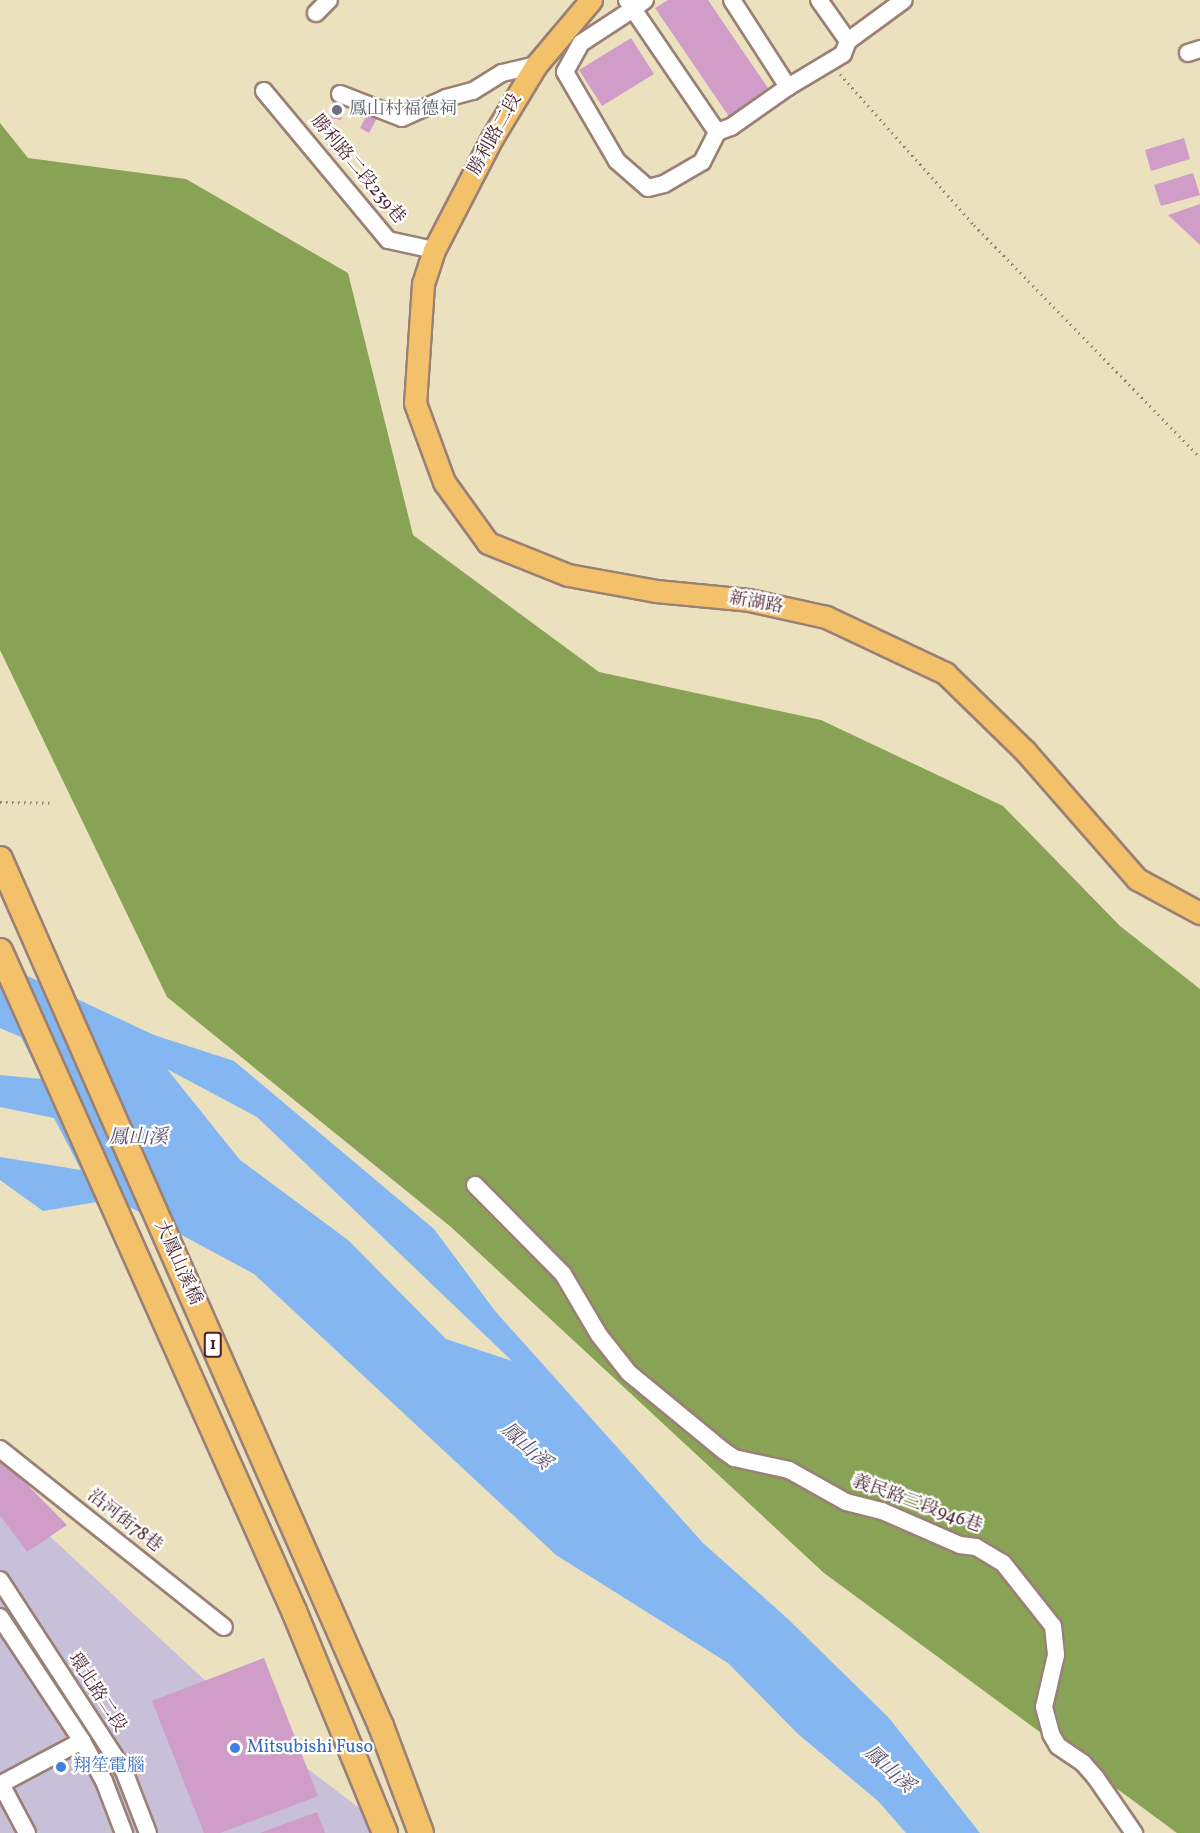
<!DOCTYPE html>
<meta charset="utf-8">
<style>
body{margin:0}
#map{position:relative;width:1200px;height:1833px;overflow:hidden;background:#ebe1bf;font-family:Vollkorn,"Noto Serif TC",serif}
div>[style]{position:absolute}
.industrial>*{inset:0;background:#c8bfd8}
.forest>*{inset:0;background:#88a355}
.water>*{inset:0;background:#84b6f1}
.building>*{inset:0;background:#d09cc8}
.path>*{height:3px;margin-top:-1.5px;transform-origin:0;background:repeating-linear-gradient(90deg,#9a8075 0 1.5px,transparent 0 6px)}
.roads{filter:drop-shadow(2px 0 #9a8075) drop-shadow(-2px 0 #9a8075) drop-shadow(0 2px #9a8075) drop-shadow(0 -2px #9a8075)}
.minor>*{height:16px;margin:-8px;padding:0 8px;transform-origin:8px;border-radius:8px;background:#fff}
.major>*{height:21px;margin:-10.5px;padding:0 10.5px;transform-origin:10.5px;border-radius:10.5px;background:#f4c16b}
.highway>*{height:24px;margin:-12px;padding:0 12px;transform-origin:12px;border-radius:12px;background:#f4c16b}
.dots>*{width:16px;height:16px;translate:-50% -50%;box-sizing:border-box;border:3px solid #fff;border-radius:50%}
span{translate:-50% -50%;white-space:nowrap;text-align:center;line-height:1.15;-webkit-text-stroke:4.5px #fff;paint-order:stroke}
.shield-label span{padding:2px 4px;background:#fff;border:2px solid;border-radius:4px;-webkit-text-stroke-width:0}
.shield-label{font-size:16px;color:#4a1f2b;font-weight:700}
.worship-label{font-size:18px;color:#5b616d}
.left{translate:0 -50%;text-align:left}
.street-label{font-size:18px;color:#4a1f2b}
.shop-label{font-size:18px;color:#366cbe}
.water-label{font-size:20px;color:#5e5470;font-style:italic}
</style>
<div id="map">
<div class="industrial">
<div style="clip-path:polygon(0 1490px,266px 1737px,392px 1833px,0 1833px)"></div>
</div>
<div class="forest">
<div style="clip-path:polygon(0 123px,28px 158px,186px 179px,348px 273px,413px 535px,599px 672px,821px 720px,1003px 806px,1120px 926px,1200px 989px,1200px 1833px,1177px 1833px,824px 1573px,451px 1227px,167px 997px,0 650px)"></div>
</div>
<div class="water">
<div style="clip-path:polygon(evenodd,0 963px,154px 1035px,234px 1061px,434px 1229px,495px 1311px,703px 1543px,788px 1619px,889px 1718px,980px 1833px,906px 1833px,878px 1801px,798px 1734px,728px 1663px,556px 1555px,254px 1274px,115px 1199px,43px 1211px,0 1180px,0 1157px,81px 1170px,54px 1118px,0 1107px,0 1075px,42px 1079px,21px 1037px,0 1028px,0 963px,167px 1069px,257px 1117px,512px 1361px,446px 1339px,348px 1240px,240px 1160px,167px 1069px)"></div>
</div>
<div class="building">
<div style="clip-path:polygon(668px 0,708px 0,770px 91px,730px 118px,655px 8px)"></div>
<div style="clip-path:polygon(631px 38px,654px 74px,602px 106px,579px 70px)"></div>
<div style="clip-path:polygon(333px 100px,345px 102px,341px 120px,330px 118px)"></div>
<div style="clip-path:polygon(368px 113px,377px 118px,369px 133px,360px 128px)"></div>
<div style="clip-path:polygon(1184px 138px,1190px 159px,1151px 171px,1145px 150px)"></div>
<div style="clip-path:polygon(1193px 173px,1200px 195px,1161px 206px,1154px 185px)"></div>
<div style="clip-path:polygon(1200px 204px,1200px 245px,1168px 215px)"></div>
<div style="clip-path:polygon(0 1457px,67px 1525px,27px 1552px,0 1515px)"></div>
<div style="clip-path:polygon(264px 1658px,318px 1796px,220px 1833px,204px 1833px,152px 1701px)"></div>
<div style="clip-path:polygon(317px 1812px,325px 1833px,260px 1833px)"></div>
</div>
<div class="path">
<div style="left:840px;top:74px;width:202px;rotate:48.4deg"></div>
<div style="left:974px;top:225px;width:324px;rotate:45.8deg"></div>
<div style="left:0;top:802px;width:50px;rotate:1.1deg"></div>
</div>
<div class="roads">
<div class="minor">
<div style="left:627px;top:0;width:11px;rotate:56deg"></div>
<div style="left:633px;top:9px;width:62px;rotate:146.8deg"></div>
<div style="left:581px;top:43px;width:33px;rotate:119deg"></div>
<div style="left:565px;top:72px;width:103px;rotate:59.7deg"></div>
<div style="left:617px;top:161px;width:41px;rotate:41.1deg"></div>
<div style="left:648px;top:188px;width:16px;rotate:-14deg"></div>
<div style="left:664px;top:184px;width:44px;rotate:-30.1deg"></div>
<div style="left:702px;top:162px;width:34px;rotate:-63deg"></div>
<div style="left:717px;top:132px;width:15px;rotate:-20deg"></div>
<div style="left:731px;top:127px;width:70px;rotate:-35.1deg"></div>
<div style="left:788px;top:87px;width:103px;rotate:-122.8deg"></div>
<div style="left:645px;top:0;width:15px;rotate:143deg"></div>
<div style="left:633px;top:9px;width:149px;rotate:55.7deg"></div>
<div style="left:316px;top:13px;width:18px;rotate:-45deg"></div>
<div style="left:848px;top:41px;width:69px;rotate:-36.2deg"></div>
<div style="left:1188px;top:53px;width:13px;rotate:-18deg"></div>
<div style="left:788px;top:87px;width:64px;rotate:-31deg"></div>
<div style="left:843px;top:54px;width:14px;rotate:-69deg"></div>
<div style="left:848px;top:41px;width:50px;rotate:-125.3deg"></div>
<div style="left:264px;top:91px;width:194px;rotate:50.2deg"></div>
<div style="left:388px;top:240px;width:47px;rotate:12.3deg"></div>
<div style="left:340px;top:94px;width:66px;rotate:21.2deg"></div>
<div style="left:402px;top:118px;width:48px;rotate:-24.4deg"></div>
<div style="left:446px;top:98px;width:28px;rotate:-15deg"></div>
<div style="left:473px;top:91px;width:34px;rotate:-32deg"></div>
<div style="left:502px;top:73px;width:35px;rotate:-13deg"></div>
<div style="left:475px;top:1185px;width:125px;rotate:45.3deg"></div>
<div style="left:563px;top:1274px;width:71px;rotate:59.5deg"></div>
<div style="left:599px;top:1335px;width:48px;rotate:51.7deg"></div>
<div style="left:629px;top:1373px;width:123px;rotate:39.4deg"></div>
<div style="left:724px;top:1451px;width:12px;rotate:35deg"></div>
<div style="left:734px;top:1458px;width:56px;rotate:12.3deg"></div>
<div style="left:789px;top:1470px;width:65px;rotate:29.3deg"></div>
<div style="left:846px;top:1502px;width:37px;rotate:14deg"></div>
<div style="left:882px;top:1511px;width:85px;rotate:23.6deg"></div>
<div style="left:960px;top:1545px;width:16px;rotate:7deg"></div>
<div style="left:976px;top:1547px;width:31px;rotate:31deg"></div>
<div style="left:1003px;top:1563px;width:80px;rotate:51.6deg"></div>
<div style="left:1053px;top:1626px;width:29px;rotate:84deg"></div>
<div style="left:1056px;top:1655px;width:53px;rotate:103deg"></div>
<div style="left:1044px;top:1707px;width:28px;rotate:75deg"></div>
<div style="left:1051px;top:1734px;width:14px;rotate:60deg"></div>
<div style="left:1058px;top:1746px;width:30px;rotate:34deg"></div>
<div style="left:1083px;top:1763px;width:20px;rotate:49deg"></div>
<div style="left:1096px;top:1778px;width:67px;rotate:55.4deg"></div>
<div style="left:0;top:1449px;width:286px;rotate:38.5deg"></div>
<div style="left:0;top:1580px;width:228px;rotate:57deg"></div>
<div style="left:124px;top:1771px;width:66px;rotate:68.8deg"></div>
<div style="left:0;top:1617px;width:149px;rotate:56.5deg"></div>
<div style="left:82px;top:1741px;width:46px;rotate:61.2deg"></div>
<div style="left:104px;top:1781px;width:56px;rotate:69deg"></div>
<div style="left:27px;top:1833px;width:55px;rotate:-118deg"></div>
<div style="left:1px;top:1784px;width:92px;rotate:-28deg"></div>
</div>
<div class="major">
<div style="left:591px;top:0;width:85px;rotate:130.2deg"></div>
<div style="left:536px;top:65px;width:85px;rotate:121.1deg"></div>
<div style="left:492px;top:138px;width:126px;rotate:117.4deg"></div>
<div style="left:434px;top:250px;width:36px;rotate:108deg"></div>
<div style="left:423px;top:284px;width:119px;rotate:93.8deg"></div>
<div style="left:415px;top:403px;width:84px;rotate:69.8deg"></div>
<div style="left:444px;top:482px;width:75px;rotate:54.2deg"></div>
<div style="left:488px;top:543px;width:86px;rotate:21.8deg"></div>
<div style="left:568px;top:575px;width:89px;rotate:10.3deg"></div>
<div style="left:656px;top:591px;width:93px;rotate:5.5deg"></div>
<div style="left:749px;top:600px;width:79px;rotate:12.4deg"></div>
<div style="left:826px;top:617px;width:132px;rotate:25.2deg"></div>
<div style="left:945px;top:673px;width:112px;rotate:44.3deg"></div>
<div style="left:1025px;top:751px;width:170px;rotate:48.8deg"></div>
<div style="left:1137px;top:879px;width:72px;rotate:28.4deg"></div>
</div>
<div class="highway">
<div style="left:0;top:859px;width:947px;rotate:66.28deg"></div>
<div style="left:381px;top:1726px;width:114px;rotate:69.5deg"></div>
<div style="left:0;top:951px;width:723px;rotate:65.99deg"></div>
<div style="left:294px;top:1611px;width:240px;rotate:67.7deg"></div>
</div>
</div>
<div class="dots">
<div style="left:337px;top:110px;background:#6b7280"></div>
<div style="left:235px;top:1748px;background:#3f7fe0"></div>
<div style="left:61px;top:1767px;background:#3f7fe0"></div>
</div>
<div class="shield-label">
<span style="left:213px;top:1345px">1</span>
</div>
<div class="worship-label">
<span class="left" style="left:349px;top:110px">鳳山村福德祠</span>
</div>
<div class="street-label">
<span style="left:496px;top:135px;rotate:-61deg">勝利路二段</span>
<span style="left:357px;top:170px;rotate:50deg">勝利路二段239巷</span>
<span style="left:756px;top:604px;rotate:10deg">新湖路</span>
<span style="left:177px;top:1263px;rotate:66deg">大鳳山溪橋</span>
<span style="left:917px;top:1505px;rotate:20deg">義民路三段946巷</span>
<span style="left:124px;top:1522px;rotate:38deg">沿河街78巷</span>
<span style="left:96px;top:1693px;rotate:57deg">環北路二段</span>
</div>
<div class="shop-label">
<span class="left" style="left:247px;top:1748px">Mitsubishi Fuso</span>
<span class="left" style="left:73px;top:1767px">翔笙電腦</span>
</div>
<div class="water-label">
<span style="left:138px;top:1138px">鳳山溪</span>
<span style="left:525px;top:1447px;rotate:42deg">鳳山溪</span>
<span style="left:888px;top:1770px;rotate:42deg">鳳山溪</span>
</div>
</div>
